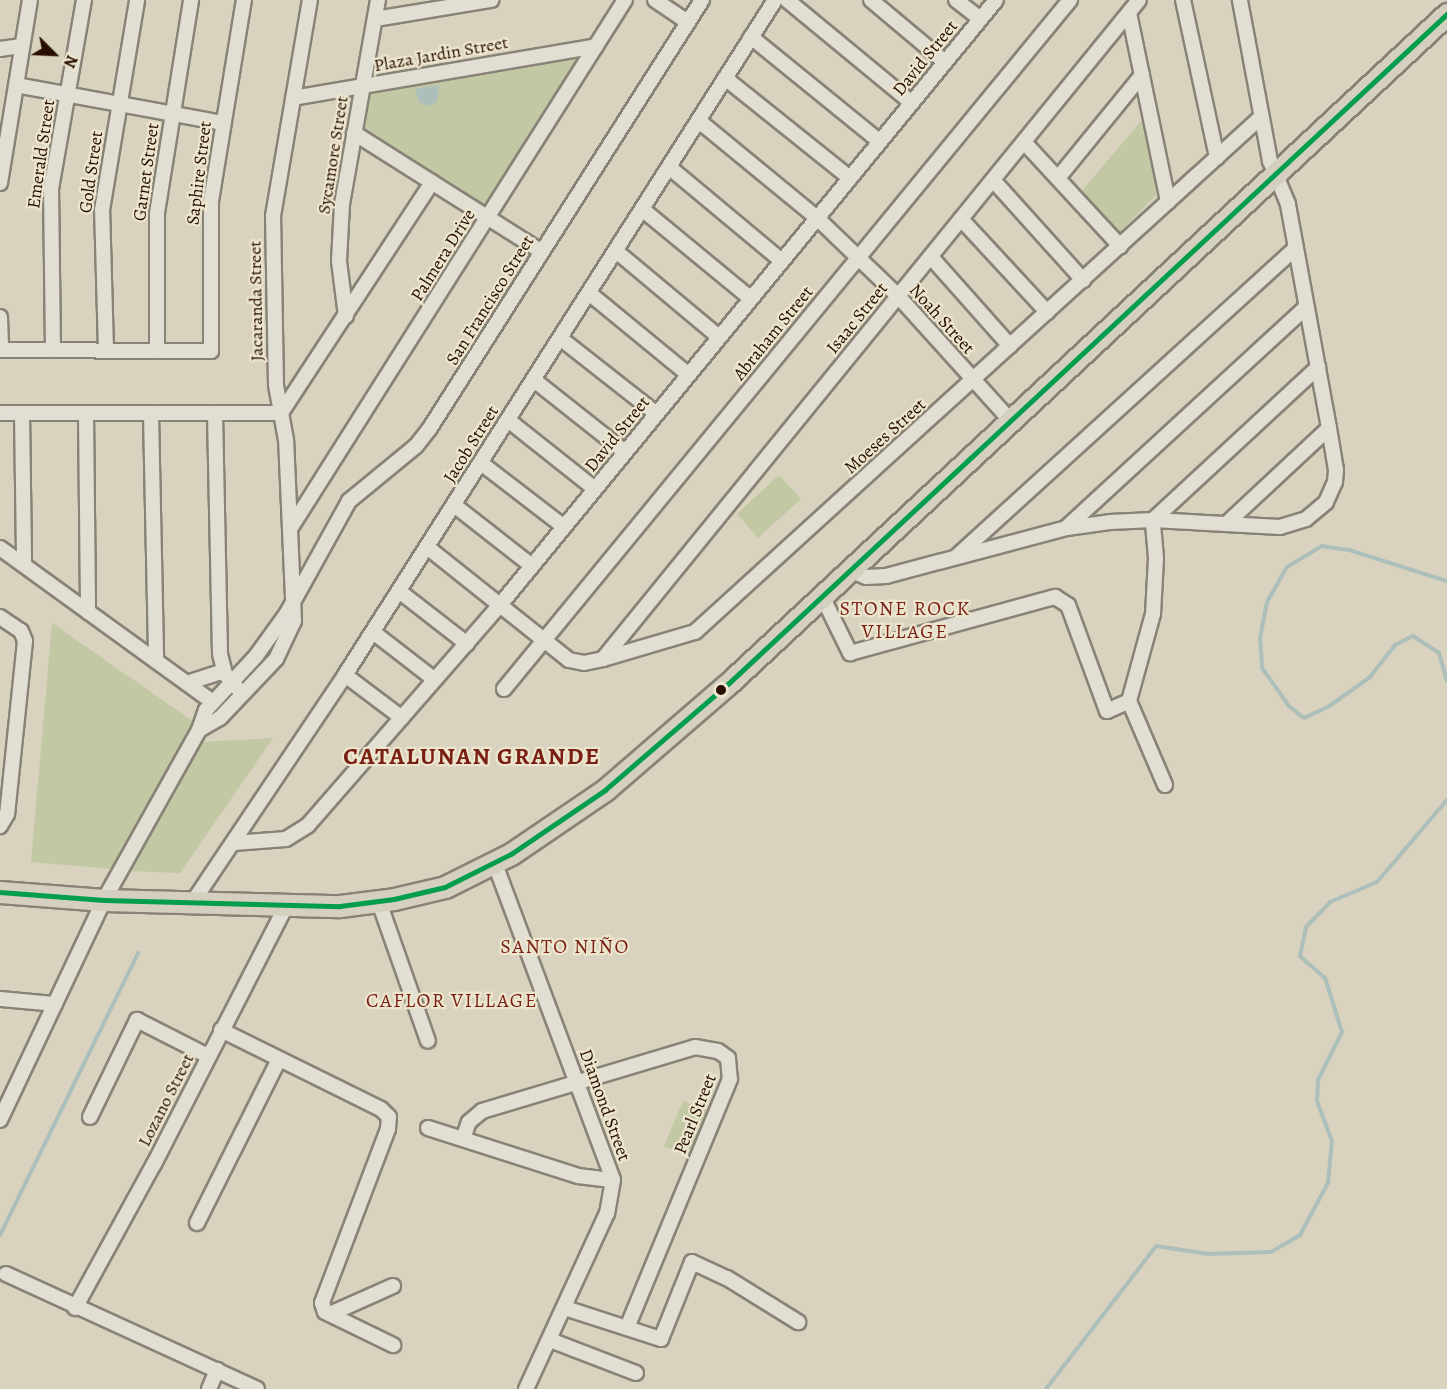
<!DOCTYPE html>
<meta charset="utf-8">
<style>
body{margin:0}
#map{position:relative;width:1447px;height:1389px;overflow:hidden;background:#d8d2be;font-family:Alegreya,serif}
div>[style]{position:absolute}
.green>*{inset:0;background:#c2c8a4}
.water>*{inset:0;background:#adbfba}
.stream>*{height:4px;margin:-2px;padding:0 2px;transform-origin:2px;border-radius:2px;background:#adbfba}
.roads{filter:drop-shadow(2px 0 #898276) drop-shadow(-2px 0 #898276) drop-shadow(0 2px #898276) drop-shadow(0 -2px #898276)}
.street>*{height:14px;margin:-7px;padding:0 7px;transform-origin:7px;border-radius:7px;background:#e1ded4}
.primary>*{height:21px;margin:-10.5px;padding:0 10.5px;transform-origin:10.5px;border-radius:10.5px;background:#d5cfc0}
.bus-1>*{height:4.5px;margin:-2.25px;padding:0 2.25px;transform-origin:2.25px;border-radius:2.25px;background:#029e4d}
.dots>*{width:16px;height:16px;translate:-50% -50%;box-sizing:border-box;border:3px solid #ede6ce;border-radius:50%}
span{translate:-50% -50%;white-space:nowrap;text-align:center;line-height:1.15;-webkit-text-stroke:4.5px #ede6ce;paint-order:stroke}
.street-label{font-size:18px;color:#280e00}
.neighbourhood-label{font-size:20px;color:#7a1f14;letter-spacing:1.5px}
.district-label{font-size:24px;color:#7a1f14;font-weight:700;letter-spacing:1.5px}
.north{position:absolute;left:24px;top:24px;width:60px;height:60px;-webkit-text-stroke:4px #ede6ce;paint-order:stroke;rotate:114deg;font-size:16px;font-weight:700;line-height:24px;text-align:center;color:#280e00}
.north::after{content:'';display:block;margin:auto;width:21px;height:27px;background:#280e00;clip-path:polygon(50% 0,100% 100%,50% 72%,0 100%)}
</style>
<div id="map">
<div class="green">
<div style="clip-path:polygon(582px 56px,485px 209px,359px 131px,367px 90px)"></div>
<div style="clip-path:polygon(1140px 122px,1143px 122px,1157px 194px,1121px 231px,1116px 232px,1082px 191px)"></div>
<div style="clip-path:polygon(779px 475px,801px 499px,758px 538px,737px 514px)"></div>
<div style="clip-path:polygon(52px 623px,194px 722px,112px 869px,31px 862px)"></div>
<div style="clip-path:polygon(273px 738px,180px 873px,128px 871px,201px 742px)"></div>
<div style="clip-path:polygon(683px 1101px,708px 1111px,689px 1156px,664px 1146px)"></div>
</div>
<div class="water">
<div style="clip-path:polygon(439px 85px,437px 102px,427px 106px,419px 102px,415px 89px)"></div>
</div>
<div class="stream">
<div style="left:1447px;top:581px;width:103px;rotate:-162.4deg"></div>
<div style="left:1349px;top:550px;width:27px;rotate:-172deg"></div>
<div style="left:1322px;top:546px;width:41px;rotate:149deg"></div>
<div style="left:1287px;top:567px;width:40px;rotate:119.7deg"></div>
<div style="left:1267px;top:602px;width:36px;rotate:101deg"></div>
<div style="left:1260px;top:637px;width:31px;rotate:86deg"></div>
<div style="left:1262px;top:668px;width:47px;rotate:54.6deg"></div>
<div style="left:1289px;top:706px;width:19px;rotate:39deg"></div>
<div style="left:1304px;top:718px;width:26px;rotate:-25deg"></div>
<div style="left:1328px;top:707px;width:52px;rotate:-35.5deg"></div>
<div style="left:1370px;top:677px;width:41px;rotate:-52deg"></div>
<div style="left:1395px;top:645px;width:20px;rotate:-27deg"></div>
<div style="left:1413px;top:636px;width:31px;rotate:33deg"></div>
<div style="left:1439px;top:653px;width:29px;rotate:74deg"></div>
<div style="left:0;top:1235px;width:314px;rotate:-63.9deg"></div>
<div style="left:1046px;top:1389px;width:180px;rotate:-52.4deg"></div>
<div style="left:1156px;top:1246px;width:53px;rotate:8.7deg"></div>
<div style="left:1208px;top:1254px;width:63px;rotate:-1.8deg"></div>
<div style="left:1271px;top:1252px;width:34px;rotate:-30deg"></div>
<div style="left:1300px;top:1235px;width:59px;rotate:-61.7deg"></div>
<div style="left:1328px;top:1183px;width:42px;rotate:-84.6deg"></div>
<div style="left:1332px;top:1141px;width:43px;rotate:-110.6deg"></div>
<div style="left:1317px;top:1101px;width:21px;rotate:-87deg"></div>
<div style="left:1318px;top:1080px;width:54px;rotate:-63.4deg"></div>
<div style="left:1342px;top:1032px;width:57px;rotate:-107.5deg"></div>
<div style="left:1325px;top:978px;width:33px;rotate:-139deg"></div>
<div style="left:1300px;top:956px;width:30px;rotate:-78deg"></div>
<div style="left:1306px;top:927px;width:35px;rotate:-46deg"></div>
<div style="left:1330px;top:902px;width:51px;rotate:-23.1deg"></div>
<div style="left:1377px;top:882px;width:108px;rotate:-49.5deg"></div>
</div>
<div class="roads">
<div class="street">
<div style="left:655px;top:0;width:40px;rotate:34deg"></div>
<div style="left:787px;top:0;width:162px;rotate:39.5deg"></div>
<div style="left:871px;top:0;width:97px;rotate:40deg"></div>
<div style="left:956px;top:0;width:31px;rotate:38deg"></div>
<div style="left:1183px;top:0;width:161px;rotate:77.8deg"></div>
<div style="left:1129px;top:13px;width:193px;rotate:78.3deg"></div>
<div style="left:375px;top:19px;width:118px;rotate:-9.3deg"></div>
<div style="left:751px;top:37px;width:166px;rotate:39.1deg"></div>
<div style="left:0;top:49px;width:22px;rotate:-8deg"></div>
<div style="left:725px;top:78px;width:160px;rotate:38.7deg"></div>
<div style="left:16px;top:85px;width:211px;rotate:10.4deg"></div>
<div style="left:293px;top:98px;width:307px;rotate:-9.7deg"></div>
<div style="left:699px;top:121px;width:153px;rotate:39.4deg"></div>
<div style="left:817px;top:218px;width:112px;rotate:43.9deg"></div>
<div style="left:898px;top:296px;width:170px;rotate:47.9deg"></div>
<div style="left:354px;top:133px;width:222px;rotate:32.3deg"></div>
<div style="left:1024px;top:142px;width:142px;rotate:47.3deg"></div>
<div style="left:669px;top:167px;width:147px;rotate:39.8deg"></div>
<div style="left:1058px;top:178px;width:133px;rotate:-50.8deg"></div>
<div style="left:993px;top:180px;width:135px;rotate:48deg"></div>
<div style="left:0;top:183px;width:185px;rotate:-80.7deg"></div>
<div style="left:642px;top:209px;width:141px;rotate:39.5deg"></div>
<div style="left:961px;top:219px;width:127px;rotate:47.2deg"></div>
<div style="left:616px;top:251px;width:134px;rotate:39.9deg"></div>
<div style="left:931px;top:257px;width:119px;rotate:48.4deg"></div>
<div style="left:589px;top:293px;width:129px;rotate:39.4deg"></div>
<div style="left:346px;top:316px;width:55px;rotate:-97.3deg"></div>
<div style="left:339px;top:261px;width:57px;rotate:-87deg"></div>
<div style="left:342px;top:204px;width:207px;rotate:-80deg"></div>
<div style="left:0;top:317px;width:33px;rotate:88deg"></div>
<div style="left:560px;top:338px;width:123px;rotate:38.1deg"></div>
<div style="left:0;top:350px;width:211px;rotate:0.3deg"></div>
<div style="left:211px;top:351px;width:150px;rotate:-90deg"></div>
<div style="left:211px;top:201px;width:204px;rotate:-80.7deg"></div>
<div style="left:53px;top:350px;width:161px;rotate:-90.7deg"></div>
<div style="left:51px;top:189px;width:192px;rotate:-80.1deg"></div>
<div style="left:106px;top:350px;width:140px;rotate:-91.6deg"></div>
<div style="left:102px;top:210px;width:213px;rotate:-80.5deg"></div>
<div style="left:157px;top:351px;width:138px;rotate:-90deg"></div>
<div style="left:157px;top:213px;width:216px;rotate:-80.9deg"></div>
<div style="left:534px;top:380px;width:116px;rotate:38.4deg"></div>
<div style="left:0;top:413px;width:281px"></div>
<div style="left:281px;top:413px;width:276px;rotate:-56.8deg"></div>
<div style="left:22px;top:413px;width:152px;rotate:89.2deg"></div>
<div style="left:86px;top:413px;width:199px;rotate:89.4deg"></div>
<div style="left:151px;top:414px;width:247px;rotate:88.8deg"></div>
<div style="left:215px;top:414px;width:240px;rotate:88.8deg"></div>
<div style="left:220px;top:654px;width:21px;rotate:76deg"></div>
<div style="left:225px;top:674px;width:18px;rotate:49deg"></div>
<div style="left:508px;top:420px;width:111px;rotate:38.4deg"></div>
<div style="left:481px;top:463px;width:105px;rotate:37.6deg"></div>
<div style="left:454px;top:505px;width:99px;rotate:38deg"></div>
<div style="left:1226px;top:524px;width:141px;rotate:-43deg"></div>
<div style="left:1067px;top:527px;width:325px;rotate:-42.6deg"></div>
<div style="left:290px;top:529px;width:626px;rotate:-57.66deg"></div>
<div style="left:427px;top:547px;width:181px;rotate:38.5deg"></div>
<div style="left:569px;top:660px;width:15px;rotate:11deg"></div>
<div style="left:584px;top:663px;width:19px;rotate:-12deg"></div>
<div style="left:603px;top:659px;width:96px;rotate:-16.4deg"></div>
<div style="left:695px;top:632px;width:765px;rotate:-42.3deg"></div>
<div style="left:0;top:548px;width:263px;rotate:35.9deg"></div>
<div style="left:956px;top:557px;width:459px;rotate:-42.3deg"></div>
<div style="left:849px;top:570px;width:18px;rotate:22deg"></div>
<div style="left:866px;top:577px;width:20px;rotate:-3deg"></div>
<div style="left:886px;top:576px;width:187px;rotate:-14.9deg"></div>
<div style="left:1067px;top:528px;width:43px;rotate:-7.9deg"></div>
<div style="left:1110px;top:522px;width:43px;rotate:-2.7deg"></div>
<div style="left:1153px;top:520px;width:127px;rotate:3.2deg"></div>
<div style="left:1280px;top:527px;width:27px;rotate:-17deg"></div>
<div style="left:1306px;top:519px;width:26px;rotate:-40deg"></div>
<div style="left:1326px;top:502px;width:22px;rotate:-66deg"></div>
<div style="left:1335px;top:482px;width:12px;rotate:-85deg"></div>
<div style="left:1336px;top:470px;width:43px;rotate:-99.5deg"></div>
<div style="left:1329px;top:428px;width:228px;rotate:-100.4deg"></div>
<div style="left:1288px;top:204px;width:47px;rotate:-112.7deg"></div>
<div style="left:1270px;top:161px;width:164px;rotate:-100.6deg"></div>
<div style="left:399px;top:591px;width:86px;rotate:37.9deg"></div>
<div style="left:822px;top:596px;width:64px;rotate:63.8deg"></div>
<div style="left:850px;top:653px;width:213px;rotate:-15.3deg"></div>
<div style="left:1055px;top:597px;width:15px;rotate:32deg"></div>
<div style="left:1068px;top:605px;width:113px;rotate:69.8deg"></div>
<div style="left:1107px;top:711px;width:24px;rotate:-24deg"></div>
<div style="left:0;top:617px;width:25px;rotate:34deg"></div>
<div style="left:21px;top:631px;width:11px;rotate:68deg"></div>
<div style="left:25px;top:641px;width:174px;rotate:95.9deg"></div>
<div style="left:7px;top:814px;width:14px;rotate:120deg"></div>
<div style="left:373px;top:632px;width:78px;rotate:37.7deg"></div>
<div style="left:603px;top:659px;width:849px;rotate:-50.88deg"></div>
<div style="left:345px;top:675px;width:71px;rotate:37deg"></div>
<div style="left:187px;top:683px;width:38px;rotate:-18deg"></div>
<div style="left:504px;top:689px;width:892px;rotate:-50.6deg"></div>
<div style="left:199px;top:730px;width:24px;rotate:-30deg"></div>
<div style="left:220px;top:718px;width:81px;rotate:-46.5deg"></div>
<div style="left:276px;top:659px;width:42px;rotate:-64.7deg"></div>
<div style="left:294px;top:621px;width:181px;rotate:-92.5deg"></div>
<div style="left:286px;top:440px;width:56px;rotate:-100.3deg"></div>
<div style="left:276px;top:385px;width:169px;rotate:-91deg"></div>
<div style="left:273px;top:216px;width:219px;rotate:-80.3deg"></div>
<div style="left:1165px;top:785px;width:91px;rotate:-113.2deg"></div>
<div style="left:1129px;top:701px;width:90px;rotate:-74.6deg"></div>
<div style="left:1153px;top:614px;width:56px;rotate:-86.9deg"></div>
<div style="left:1156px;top:558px;width:38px;rotate:-95deg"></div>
<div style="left:1153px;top:520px;width:225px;rotate:-42.8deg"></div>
<div style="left:234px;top:843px;width:52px;rotate:-4.4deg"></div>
<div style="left:286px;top:839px;width:26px;rotate:-32deg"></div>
<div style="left:308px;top:825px;width:292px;rotate:-48.9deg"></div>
<div style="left:500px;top:605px;width:782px;rotate:-50.65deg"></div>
<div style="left:495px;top:864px;width:337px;rotate:69.5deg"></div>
<div style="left:613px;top:1180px;width:34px;rotate:100deg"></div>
<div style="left:607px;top:1213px;width:194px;rotate:114.7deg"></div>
<div style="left:379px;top:902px;width:147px;rotate:70.6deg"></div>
<div style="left:192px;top:903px;width:275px;rotate:-56.1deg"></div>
<div style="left:345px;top:675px;width:800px;rotate:-57.5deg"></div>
<div style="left:0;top:999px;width:55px;rotate:5.2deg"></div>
<div style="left:221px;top:1030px;width:178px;rotate:26.3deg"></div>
<div style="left:381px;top:1109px;width:11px;rotate:45deg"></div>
<div style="left:389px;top:1117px;width:12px;rotate:95deg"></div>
<div style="left:388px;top:1129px;width:186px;rotate:110.8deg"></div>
<div style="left:322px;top:1303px;width:9px;rotate:72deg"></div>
<div style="left:325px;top:1312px;width:76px;rotate:25.9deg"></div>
<div style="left:90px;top:1117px;width:108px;rotate:-64.1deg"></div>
<div style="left:137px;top:1020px;width:80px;rotate:26.9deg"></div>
<div style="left:0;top:1120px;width:243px;rotate:-64.7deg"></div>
<div style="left:104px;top:900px;width:195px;rotate:-60.8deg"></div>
<div style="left:199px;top:730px;width:21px;rotate:-71deg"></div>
<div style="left:206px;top:710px;width:74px;rotate:-47.2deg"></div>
<div style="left:256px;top:656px;width:53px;rotate:-54.2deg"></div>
<div style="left:287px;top:613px;width:128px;rotate:-61deg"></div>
<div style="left:349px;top:501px;width:87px;rotate:-39.4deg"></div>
<div style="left:416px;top:446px;width:23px;rotate:-52deg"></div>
<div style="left:430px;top:428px;width:507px;rotate:-57.56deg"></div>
<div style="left:428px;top:1128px;width:157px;rotate:17.7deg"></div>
<div style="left:578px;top:1176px;width:35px;rotate:7deg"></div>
<div style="left:463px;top:1139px;width:18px;rotate:-71deg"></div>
<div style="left:469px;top:1122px;width:17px;rotate:-40deg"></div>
<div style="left:482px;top:1111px;width:222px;rotate:-16.7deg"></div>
<div style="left:695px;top:1047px;width:23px;rotate:10deg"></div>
<div style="left:718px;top:1051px;width:12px;rotate:35deg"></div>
<div style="left:728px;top:1058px;width:21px;rotate:85deg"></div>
<div style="left:730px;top:1079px;width:269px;rotate:112.5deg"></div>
<div style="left:197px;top:1223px;width:183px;rotate:-63.4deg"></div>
<div style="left:6px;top:1274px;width:276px;rotate:24.6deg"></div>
<div style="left:75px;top:1308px;width:164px;rotate:-61.3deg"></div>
<div style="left:154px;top:1164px;width:290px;rotate:-62.9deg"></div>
<div style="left:565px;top:1308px;width:101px;rotate:17.9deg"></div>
<div style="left:661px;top:1339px;width:83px;rotate:-68.1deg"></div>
<div style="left:692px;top:1262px;width:38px;rotate:25deg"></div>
<div style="left:727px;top:1278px;width:84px;rotate:31.8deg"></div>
<div style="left:330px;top:1314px;width:69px;rotate:-24deg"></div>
<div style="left:550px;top:1340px;width:92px;rotate:21deg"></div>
<div style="left:209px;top:1389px;width:21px;rotate:-67deg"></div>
</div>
<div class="primary">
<div style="left:0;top:892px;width:104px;rotate:4.4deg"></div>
<div style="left:104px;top:900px;width:236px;rotate:1.5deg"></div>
<div style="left:340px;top:906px;width:54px;rotate:-7.4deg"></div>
<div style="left:394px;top:899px;width:52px;rotate:-13.2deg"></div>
<div style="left:445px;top:887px;width:74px;rotate:-26.6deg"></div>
<div style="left:511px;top:854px;width:114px;rotate:-34.2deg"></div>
<div style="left:605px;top:790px;width:162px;rotate:-40.8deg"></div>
<div style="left:728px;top:684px;width:983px;rotate:-42.98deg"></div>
</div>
</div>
<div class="bus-1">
<div style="left:0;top:892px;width:104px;rotate:4.4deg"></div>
<div style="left:104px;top:900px;width:236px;rotate:1.5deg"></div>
<div style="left:340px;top:906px;width:54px;rotate:-7.4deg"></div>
<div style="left:394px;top:899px;width:52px;rotate:-13.2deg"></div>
<div style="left:445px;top:887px;width:74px;rotate:-26.6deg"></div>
<div style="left:511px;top:854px;width:114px;rotate:-34.2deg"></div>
<div style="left:605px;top:790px;width:162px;rotate:-40.8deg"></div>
<div style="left:728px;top:684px;width:983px;rotate:-42.98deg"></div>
</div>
<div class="dots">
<div style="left:721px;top:690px;background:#280e00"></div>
</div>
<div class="street-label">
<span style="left:441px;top:54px;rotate:-10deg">Plaza Jardin Street</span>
<span style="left:925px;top:58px;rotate:-51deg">David Street</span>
<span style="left:41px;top:154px;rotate:-82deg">Emerald Street</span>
<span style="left:333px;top:155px;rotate:-81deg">Sycamore Street</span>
<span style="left:91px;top:172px;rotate:-82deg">Gold Street</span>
<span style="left:146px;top:172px;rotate:-82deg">Garnet Street</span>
<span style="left:199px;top:173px;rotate:-83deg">Saphire Street</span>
<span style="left:443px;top:255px;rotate:-58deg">Palmera Drive</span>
<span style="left:490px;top:300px;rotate:-58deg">San Francisco Street</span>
<span style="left:256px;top:301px;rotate:-91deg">Jacaranda Street</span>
<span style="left:857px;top:318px;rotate:-51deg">Isaac Street</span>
<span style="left:942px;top:319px;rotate:48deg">Noah Street</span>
<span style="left:773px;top:333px;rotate:-51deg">Abraham Street</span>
<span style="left:617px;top:434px;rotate:-51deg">David Street</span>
<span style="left:885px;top:436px;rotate:-42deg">Moeses Street</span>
<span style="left:471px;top:444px;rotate:-58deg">Jacob Street</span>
<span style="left:166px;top:1100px;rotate:-63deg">Lozano Street</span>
<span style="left:605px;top:1105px;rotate:70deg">Diamond Street</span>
<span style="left:695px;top:1114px;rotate:-68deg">Pearl Street</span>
</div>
<div class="neighbourhood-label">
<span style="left:905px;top:620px">STONE ROCK<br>VILLAGE</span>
<span style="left:565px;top:946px">SANTO NIÑO</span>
<span style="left:452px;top:1000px">CAFLOR VILLAGE</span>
</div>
<div class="district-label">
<span style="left:472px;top:757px">CATALUNAN GRANDE</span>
</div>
<div class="north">N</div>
</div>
